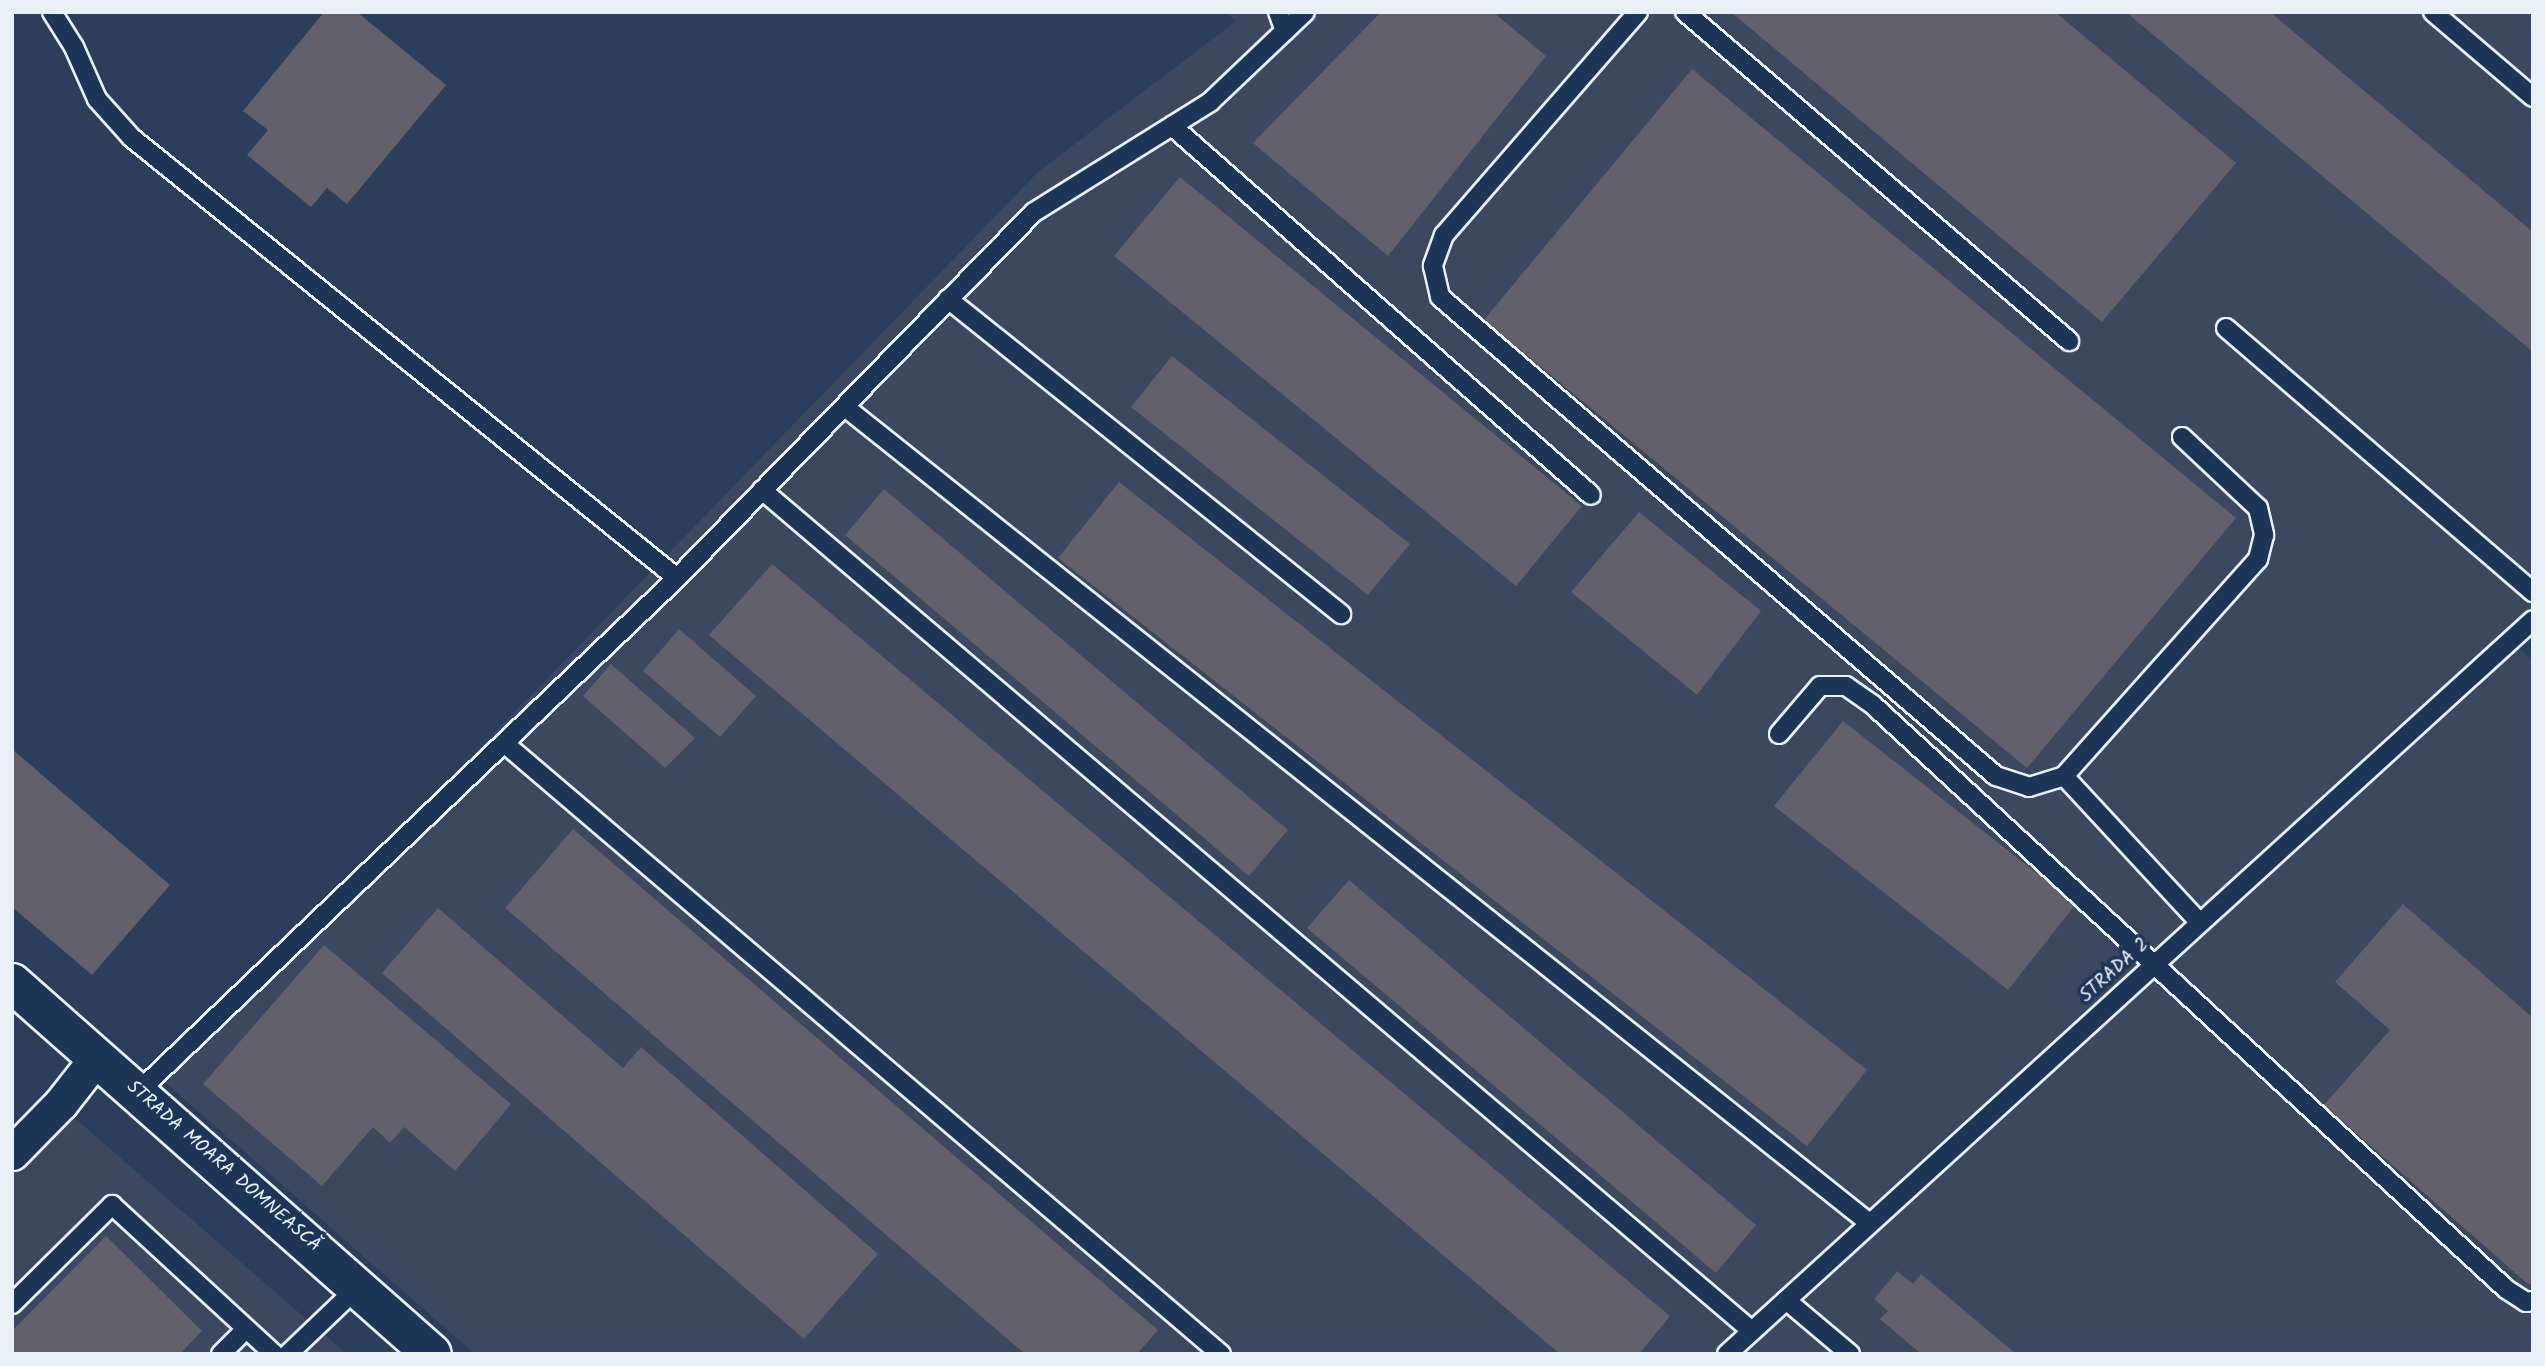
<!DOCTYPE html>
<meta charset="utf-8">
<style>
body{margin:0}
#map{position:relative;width:2545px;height:1366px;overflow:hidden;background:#2b3e5b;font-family:Kalam,sans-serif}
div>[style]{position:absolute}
.built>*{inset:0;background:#3b4860}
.building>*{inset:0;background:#61606b}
.roads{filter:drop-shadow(2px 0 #e8f1f8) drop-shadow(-2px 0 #e8f1f8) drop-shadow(0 2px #e8f1f8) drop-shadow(0 -2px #e8f1f8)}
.service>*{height:18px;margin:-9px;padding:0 9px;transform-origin:9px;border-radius:9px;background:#1d3557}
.minor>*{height:33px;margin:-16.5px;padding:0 16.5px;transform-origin:16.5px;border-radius:16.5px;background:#1d3557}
.tertiary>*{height:38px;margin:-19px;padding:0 19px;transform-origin:19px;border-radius:19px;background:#1d3557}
span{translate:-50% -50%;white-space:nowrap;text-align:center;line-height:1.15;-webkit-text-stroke:7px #1d3557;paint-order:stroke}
.street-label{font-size:19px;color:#e8f1f8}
.frame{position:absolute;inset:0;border:14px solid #e8f1f8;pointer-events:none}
</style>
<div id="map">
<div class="built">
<div style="clip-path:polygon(1226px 12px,2533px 12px,2533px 623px,2514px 644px,2533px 660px,2533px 1354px,475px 1354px,160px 1078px,1038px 172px,1236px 21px)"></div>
<div style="clip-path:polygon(63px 1108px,347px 1354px,12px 1354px,12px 1163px)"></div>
</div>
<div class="building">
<div style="clip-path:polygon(324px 12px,357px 12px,446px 85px,347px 204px,327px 188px,311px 207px,247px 155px,268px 130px,243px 111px)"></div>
<div style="clip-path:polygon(1381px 12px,1493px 12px,1546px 56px,1388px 256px,1253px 143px)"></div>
<div style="clip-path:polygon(1731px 12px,2055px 12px,2236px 163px,2102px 322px)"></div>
<div style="clip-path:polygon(2126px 12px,2270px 12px,2533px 232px,2533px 352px)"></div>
<div style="clip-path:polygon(1692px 69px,2236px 518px,2027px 768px,1484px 320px)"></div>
<div style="clip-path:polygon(1180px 177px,1582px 506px,1516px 586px,1114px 256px)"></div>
<div style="clip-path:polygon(1172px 356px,1410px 544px,1368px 595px,1131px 407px)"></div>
<div style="clip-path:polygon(1119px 482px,1867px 1070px,1807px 1146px,1058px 558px)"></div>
<div style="clip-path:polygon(884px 489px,1288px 830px,1249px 876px,845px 535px)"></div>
<div style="clip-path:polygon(1639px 512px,1761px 611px,1697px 695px,1571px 592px)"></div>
<div style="clip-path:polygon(772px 564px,1670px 1316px,1639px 1354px,1560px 1354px,709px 635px)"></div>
<div style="clip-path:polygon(679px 629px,756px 696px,720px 737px,643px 671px)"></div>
<div style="clip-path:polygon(611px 664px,695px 738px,665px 768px,583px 696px)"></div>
<div style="clip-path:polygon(1843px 721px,2076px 904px,2008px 990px,1774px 806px)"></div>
<div style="clip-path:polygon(12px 749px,170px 885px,92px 975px,12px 907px)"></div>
<div style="clip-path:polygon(573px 829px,1158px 1330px,1137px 1354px,1025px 1354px,505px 908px)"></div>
<div style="clip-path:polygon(1349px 880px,1756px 1225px,1716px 1273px,1307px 928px)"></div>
<div style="clip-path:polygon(2403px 904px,2533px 1018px,2533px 1280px,2529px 1285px,2324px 1105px,2390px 1030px,2335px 982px)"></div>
<div style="clip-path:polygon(438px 908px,623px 1068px,641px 1047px,878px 1254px,804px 1339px,382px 973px)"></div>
<div style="clip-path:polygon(324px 945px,511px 1104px,455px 1171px,404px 1127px,390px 1143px,373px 1127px,322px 1186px,203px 1084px)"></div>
<div style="clip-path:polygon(106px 1236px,202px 1331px,180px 1354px,12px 1354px,12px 1331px)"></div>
<div style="clip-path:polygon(1897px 1271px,1913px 1284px,1921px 1274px,2016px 1354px,1921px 1354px,1880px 1319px,1888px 1311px,1874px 1299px)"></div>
</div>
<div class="roads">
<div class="service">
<div style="left:52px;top:12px;width:41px;rotate:57.8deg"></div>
<div style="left:74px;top:47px;width:57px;rotate:66.1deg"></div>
<div style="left:97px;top:99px;width:52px;rotate:48.1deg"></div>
<div style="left:132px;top:138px;width:700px;rotate:38.92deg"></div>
<div style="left:1278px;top:12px;width:20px;rotate:70deg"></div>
<div style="left:1638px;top:12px;width:296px;rotate:131deg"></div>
<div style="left:1444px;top:235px;width:33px;rotate:110deg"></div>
<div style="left:1433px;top:266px;width:32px;rotate:77deg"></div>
<div style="left:1440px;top:297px;width:734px;rotate:40.75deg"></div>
<div style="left:1996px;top:776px;width:35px;rotate:18deg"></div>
<div style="left:2029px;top:787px;width:37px;rotate:-17deg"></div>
<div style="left:1685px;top:12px;width:506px;rotate:40.59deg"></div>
<div style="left:2433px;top:12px;width:131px;rotate:40.4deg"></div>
<div style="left:1172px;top:126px;width:558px;rotate:41.37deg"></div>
<div style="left:948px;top:299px;width:504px;rotate:38.71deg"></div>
<div style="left:2226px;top:328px;width:405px;rotate:40.7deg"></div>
<div style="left:845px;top:407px;width:1308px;rotate:38.54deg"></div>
<div style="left:2182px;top:437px;width:104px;rotate:43.1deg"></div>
<div style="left:2258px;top:508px;width:28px;rotate:77deg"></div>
<div style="left:2264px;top:535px;width:25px;rotate:104deg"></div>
<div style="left:2258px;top:559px;width:291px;rotate:131.8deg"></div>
<div style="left:2064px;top:776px;width:200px;rotate:47.2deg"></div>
<div style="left:762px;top:490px;width:1299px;rotate:40.35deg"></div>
<div style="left:1779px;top:734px;width:63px;rotate:-49.5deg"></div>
<div style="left:1820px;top:686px;width:26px"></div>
<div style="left:1846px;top:686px;width:33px;rotate:35deg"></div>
<div style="left:1873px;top:705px;width:861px;rotate:42.69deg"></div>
<div style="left:2506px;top:1289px;width:24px;rotate:33deg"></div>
<div style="left:2526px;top:1302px;width:7px;rotate:-8deg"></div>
<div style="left:504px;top:743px;width:942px;rotate:40.44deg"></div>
<div style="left:138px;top:1092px;width:745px;rotate:-43.64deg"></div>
<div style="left:677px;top:578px;width:511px;rotate:-45.71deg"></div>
<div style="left:1034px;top:212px;width:208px;rotate:-32deg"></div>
<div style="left:1210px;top:102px;width:131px;rotate:-43.5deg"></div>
<div style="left:1786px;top:1300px;width:84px;rotate:40.2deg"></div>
<div style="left:12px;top:1304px;width:141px;rotate:-44.7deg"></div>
<div style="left:112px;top:1205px;width:220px;rotate:42.6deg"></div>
<div style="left:221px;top:1354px;width:35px;rotate:-45deg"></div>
<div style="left:288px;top:1354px;width:97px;rotate:-43.7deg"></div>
<div style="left:1727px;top:1354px;width:1090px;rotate:-42.32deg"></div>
</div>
<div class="minor">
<div style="left:12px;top:1153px;width:70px;rotate:-45.6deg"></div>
<div style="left:61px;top:1103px;width:58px;rotate:-52deg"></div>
</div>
<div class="tertiary">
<div style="left:12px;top:983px;width:560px;rotate:41.46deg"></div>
</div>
</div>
<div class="street-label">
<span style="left:2115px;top:971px;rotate:-42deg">STRADA 2</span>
<span style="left:223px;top:1167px;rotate:41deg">STRADA MOARA DOMNEASCĂ</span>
</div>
<div class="frame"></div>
</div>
